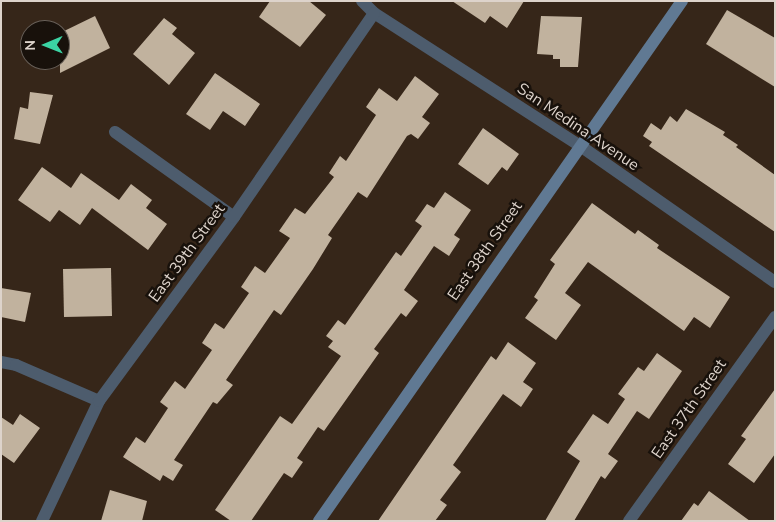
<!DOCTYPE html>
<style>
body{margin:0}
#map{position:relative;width:776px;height:522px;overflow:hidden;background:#362619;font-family:"Nunito Sans",sans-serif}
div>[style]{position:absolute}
.building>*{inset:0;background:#c1b29e}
.street>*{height:12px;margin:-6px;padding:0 6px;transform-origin:6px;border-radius:6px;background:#4d5c6d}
.secondary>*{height:12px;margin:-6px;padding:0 6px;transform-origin:6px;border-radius:6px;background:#607993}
span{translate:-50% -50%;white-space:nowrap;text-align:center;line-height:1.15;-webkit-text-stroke:5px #18110b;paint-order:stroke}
.street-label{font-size:16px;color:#ddd3cb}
.frame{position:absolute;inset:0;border:2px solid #ddd3cb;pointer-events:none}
.north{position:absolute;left:20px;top:20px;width:50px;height:50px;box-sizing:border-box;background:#18110b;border:1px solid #675f58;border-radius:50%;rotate:269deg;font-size:14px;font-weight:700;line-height:20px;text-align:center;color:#ddd3cb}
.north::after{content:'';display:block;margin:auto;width:18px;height:22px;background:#3bd4a4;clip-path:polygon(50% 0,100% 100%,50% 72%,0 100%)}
</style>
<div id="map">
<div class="building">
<div style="clip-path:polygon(270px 1px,309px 1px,326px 15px,300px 47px,259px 17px)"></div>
<div style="clip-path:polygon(452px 1px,524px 1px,507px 28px,490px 16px,485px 23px)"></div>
<div style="clip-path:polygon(727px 10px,775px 38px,775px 87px,706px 44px)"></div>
<div style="clip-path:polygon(95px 16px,110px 48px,60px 73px,60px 33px)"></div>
<div style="clip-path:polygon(541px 16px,582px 17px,578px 67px,560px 67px,560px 59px,553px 59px,553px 55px,537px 54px)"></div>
<div style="clip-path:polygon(164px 18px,177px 28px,172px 34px,195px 53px,169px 85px,133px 54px)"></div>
<div style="clip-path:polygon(215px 73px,260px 104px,245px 126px,223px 111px,210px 130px,186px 114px)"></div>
<div style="clip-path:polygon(415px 76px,439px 94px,422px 117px,430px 123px,418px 139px,411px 134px,407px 136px,367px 198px,358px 192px,328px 235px,332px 238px,313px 269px,281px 315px,274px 310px,226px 380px,233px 385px,217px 404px,213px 402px,174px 460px,183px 465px,173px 481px,163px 475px,160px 481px,123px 457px,136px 437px,145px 443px,168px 408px,160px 402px,175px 381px,185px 389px,212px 350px,202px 343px,215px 323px,224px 329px,249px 293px,241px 287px,255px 266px,265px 273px,290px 238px,279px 231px,295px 208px,305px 214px,334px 177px,329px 173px,340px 156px,346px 161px,376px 115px,366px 107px,379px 88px,397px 101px)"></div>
<div style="clip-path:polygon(30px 92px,53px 95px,40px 144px,14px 139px,20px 107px,28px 109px)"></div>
<div style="clip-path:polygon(686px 109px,725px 132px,723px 135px,738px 145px,736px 147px,775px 175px,775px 232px,649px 146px,652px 142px,643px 136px,651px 123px,661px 130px,670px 116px,677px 122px)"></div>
<div style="clip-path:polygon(483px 128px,519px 154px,507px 171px,502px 167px,488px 185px,458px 164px)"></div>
<div style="clip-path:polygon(42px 167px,71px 188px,81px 173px,119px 200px,131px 184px,152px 200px,146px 208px,167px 224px,148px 250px,92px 208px,80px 225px,59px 210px,50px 222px,18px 200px)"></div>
<div style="clip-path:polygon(445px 192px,471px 210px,454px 235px,460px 239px,449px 256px,434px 246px,404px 290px,418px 301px,406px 317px,401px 313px,374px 349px,379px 353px,324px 431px,318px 427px,297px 458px,303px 462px,292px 478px,284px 473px,251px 521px,231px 521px,215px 510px,280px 416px,292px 424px,341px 356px,328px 347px,333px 341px,326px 336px,338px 320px,345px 325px,396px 252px,401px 256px,422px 226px,415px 221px,427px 204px,434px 208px)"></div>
<div style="clip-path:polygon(592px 203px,635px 234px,638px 230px,659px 245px,657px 248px,730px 297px,710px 328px,694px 317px,684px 331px,588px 262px,565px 293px,581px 305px,556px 340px,525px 318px,538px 300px,534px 297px,555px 264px,550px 260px)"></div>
<div style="clip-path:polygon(111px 268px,112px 316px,64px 317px,63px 269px)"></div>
<div style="clip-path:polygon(1px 288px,31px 293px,25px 322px,1px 317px)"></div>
<div style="clip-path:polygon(508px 342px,536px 363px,523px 382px,533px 389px,521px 407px,503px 394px,453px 465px,461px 472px,440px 500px,447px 505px,435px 521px,378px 521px,491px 356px,496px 360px)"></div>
<div style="clip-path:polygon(657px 353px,682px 371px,649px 419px,637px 411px,608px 454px,618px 461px,605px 479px,601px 476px,574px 521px,545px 521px,580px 461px,567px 452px,593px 414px,608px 424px,625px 399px,618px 394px,638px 367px,644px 371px)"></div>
<div style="clip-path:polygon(775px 389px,775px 454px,754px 483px,728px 464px,746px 439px,741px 436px)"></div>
<div style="clip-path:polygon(20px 414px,40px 428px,14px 463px,1px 454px,1px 417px,13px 425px)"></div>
<div style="clip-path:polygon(110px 490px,147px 501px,142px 521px,101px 521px)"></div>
<div style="clip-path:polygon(709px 491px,750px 521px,681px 521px,694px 503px,698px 506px)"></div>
</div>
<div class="street">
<div style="left:362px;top:1px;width:17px;rotate:45deg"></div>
<div style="left:374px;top:13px;width:244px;rotate:32.8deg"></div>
<div style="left:579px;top:145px;width:239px;rotate:35deg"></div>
<div style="left:115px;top:132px;width:146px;rotate:35.5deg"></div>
<div style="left:1px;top:362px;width:15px;rotate:11deg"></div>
<div style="left:16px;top:365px;width:90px;rotate:23.4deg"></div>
<div style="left:42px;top:521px;width:133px;rotate:-64.6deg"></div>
<div style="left:99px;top:401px;width:228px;rotate:-53.7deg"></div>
<div style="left:234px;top:217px;width:247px;rotate:-55.5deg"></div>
<div style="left:629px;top:521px;width:251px;rotate:-54.4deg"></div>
</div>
<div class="secondary">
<div style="left:319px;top:521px;width:634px;rotate:-55.08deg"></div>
</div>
<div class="street-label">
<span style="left:578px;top:127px;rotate:34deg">San Medina Avenue</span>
<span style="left:485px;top:251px;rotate:-55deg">East 38th Street</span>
<span style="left:187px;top:253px;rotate:-54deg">East 39th Street</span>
<span style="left:689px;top:409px;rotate:-55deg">East 37th Street</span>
</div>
<div class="frame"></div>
<div class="north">N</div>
</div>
